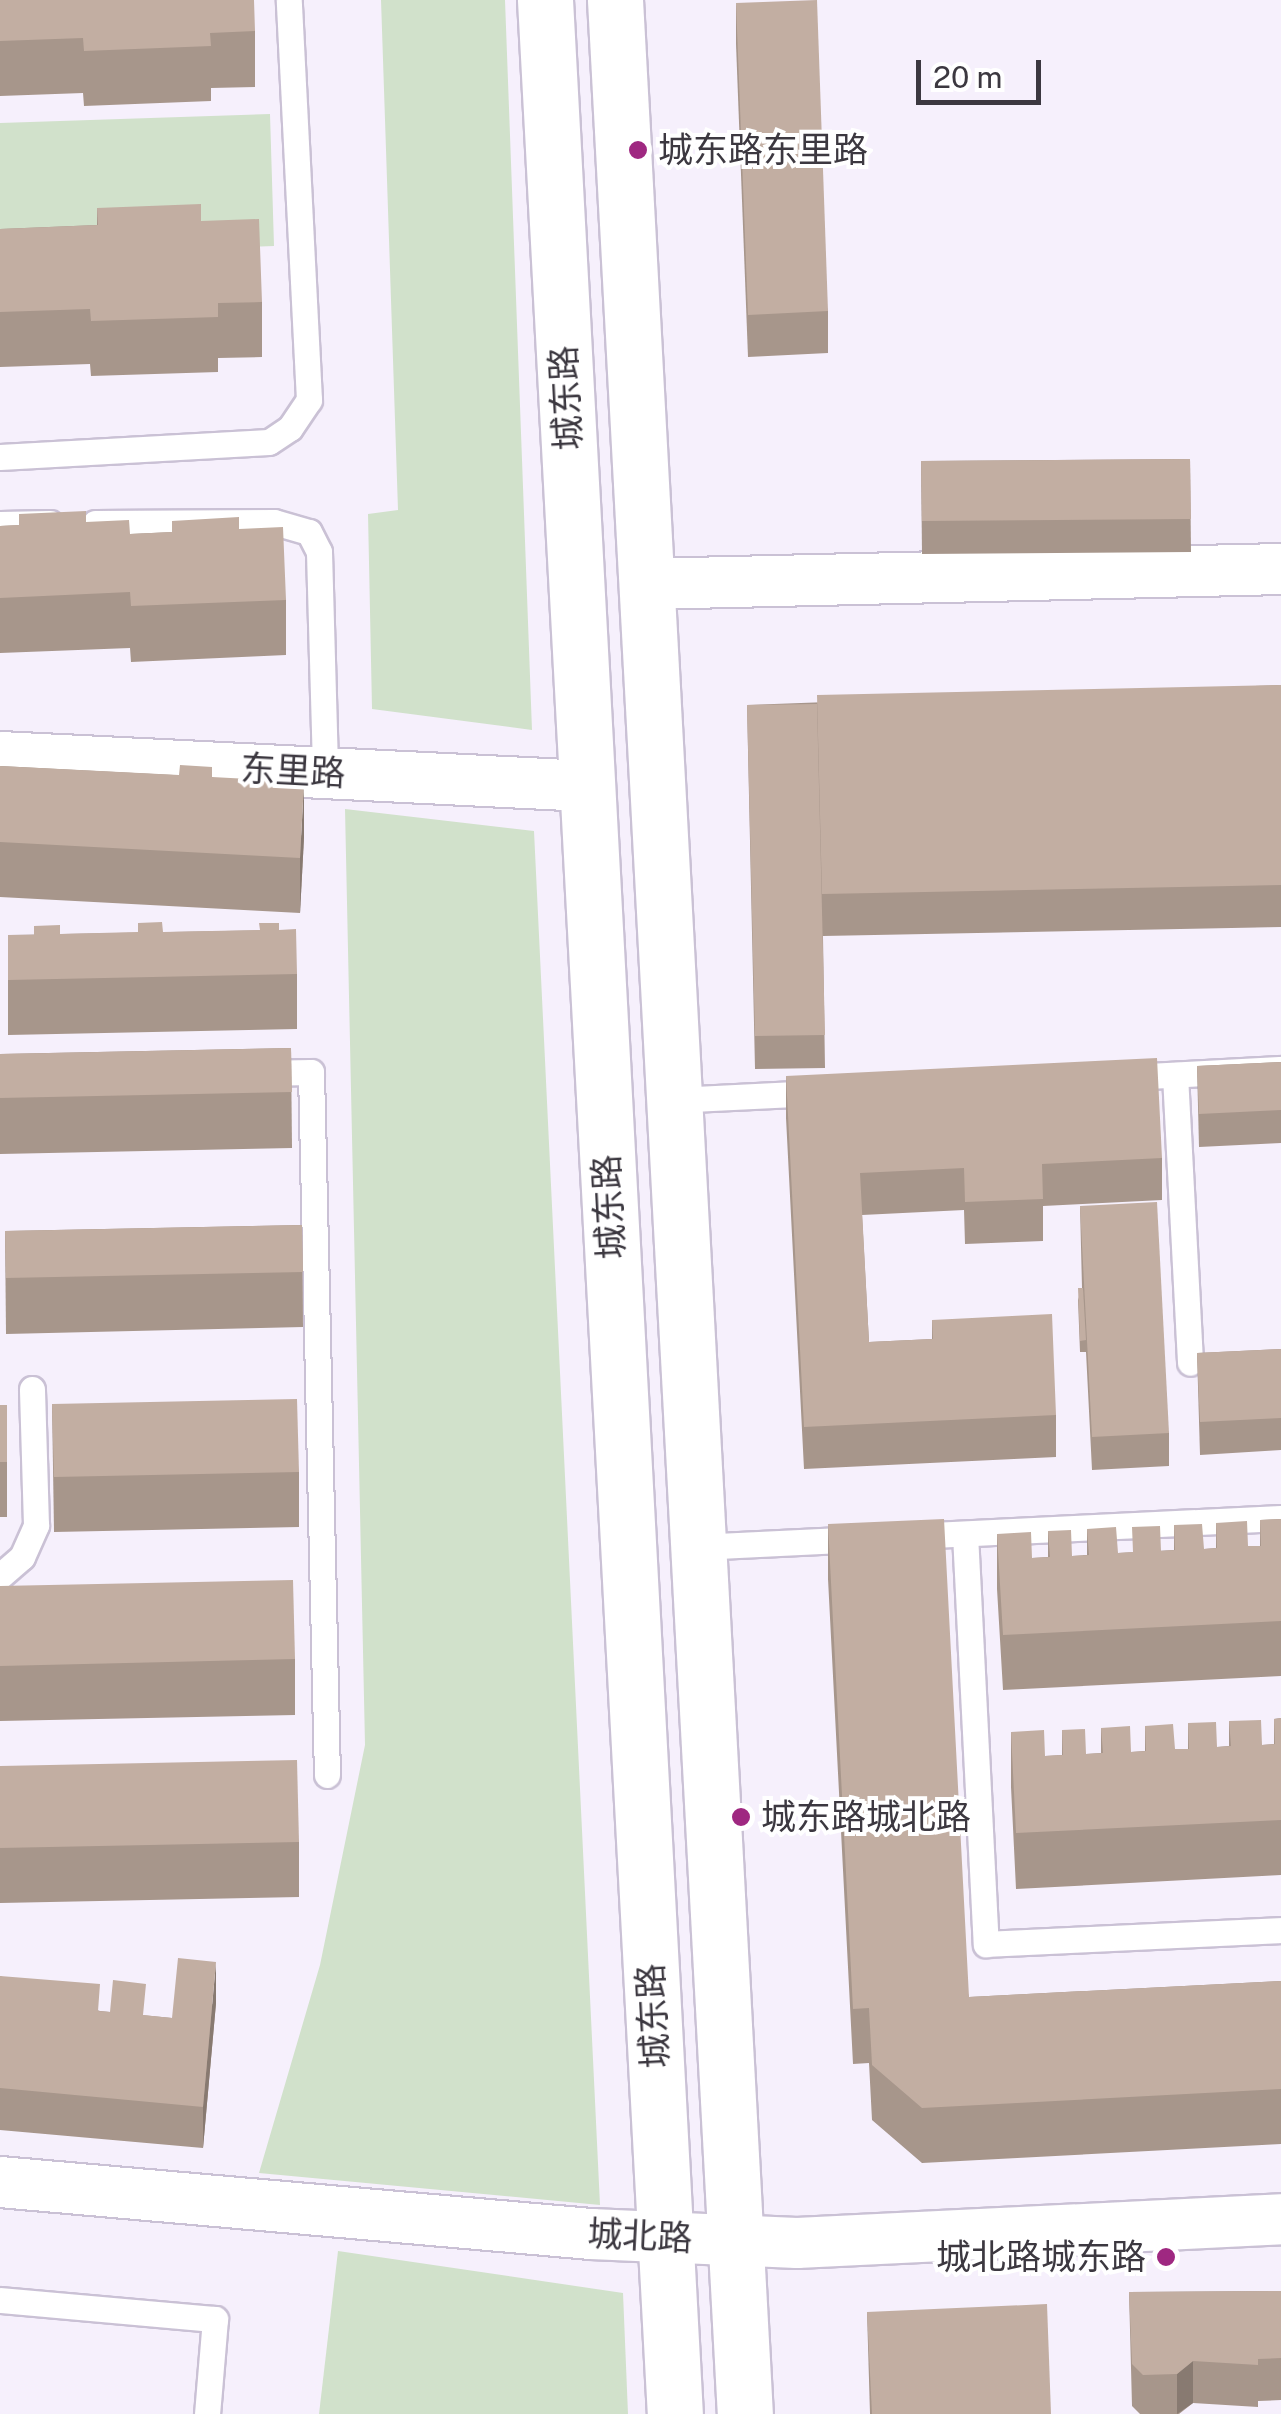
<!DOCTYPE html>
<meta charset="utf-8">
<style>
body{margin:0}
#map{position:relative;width:1281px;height:2414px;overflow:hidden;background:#f6f0fc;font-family:"Public Sans","Noto Sans SC",sans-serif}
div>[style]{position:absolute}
.green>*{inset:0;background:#d1e1cb}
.roads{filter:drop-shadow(2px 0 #cac1d5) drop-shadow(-2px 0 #cac1d5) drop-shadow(0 2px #cac1d5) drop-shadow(0 -2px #cac1d5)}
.service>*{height:25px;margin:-12.5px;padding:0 12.5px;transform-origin:12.5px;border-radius:12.5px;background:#fff}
.minor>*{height:50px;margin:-25px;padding:0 25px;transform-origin:25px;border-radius:25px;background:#fff}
.secondary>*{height:55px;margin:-27.5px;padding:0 27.5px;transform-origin:27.5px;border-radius:27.5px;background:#fff}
.wall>*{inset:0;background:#a7968b}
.shaded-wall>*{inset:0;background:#887a71}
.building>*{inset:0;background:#c2aea2}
.dots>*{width:28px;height:28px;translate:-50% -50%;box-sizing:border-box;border:5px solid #fff;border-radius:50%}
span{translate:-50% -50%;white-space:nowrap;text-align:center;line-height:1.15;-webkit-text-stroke:8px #fff;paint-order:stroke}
.poi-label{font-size:35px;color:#3c3840}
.left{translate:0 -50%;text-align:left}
.right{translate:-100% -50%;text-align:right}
.street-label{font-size:35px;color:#3c3840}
.scale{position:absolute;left:916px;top:60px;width:125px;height:45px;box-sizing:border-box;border:5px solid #3c3840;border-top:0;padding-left:12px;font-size:30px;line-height:35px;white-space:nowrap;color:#3c3840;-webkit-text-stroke:8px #fff;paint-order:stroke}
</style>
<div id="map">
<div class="green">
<div style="clip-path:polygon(381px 0,505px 0,532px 730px,372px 709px,368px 514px,398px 510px)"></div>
<div style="clip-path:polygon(270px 114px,274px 246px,0 255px,0 123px)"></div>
<div style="clip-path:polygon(345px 809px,534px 831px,600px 2205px,259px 2173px,320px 1965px,365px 1745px)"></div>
<div style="clip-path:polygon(338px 2251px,623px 2293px,628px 2414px,319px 2414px)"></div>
</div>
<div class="roads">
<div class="service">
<div style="left:0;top:457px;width:269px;rotate:-3.2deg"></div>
<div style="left:269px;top:442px;width:25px;rotate:-34deg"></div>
<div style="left:290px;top:428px;width:34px;rotate:-56deg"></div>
<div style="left:309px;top:400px;width:400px;rotate:-92.9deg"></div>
<div style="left:95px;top:523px;width:179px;rotate:-0.3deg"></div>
<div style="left:274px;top:522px;width:36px;rotate:16deg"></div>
<div style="left:309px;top:532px;width:22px;rotate:63deg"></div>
<div style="left:319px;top:552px;width:221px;rotate:88.4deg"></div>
<div style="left:0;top:524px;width:50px;rotate:-1.1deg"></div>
<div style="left:260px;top:1073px;width:51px;rotate:-1.1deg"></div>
<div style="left:311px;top:1072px;width:703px;rotate:88.7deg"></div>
<div style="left:1175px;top:1075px;width:288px;rotate:87deg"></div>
<div style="left:1128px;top:1077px;width:153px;rotate:-3deg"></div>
<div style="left:673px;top:1100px;width:145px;rotate:-2.8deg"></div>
<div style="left:965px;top:1534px;width:411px;rotate:87.1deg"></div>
<div style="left:986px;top:1944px;width:295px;rotate:-2.7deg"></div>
<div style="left:912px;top:1536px;width:369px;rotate:-2.8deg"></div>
<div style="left:697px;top:1547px;width:165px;rotate:-2.8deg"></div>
<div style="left:0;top:1576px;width:29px;rotate:-41deg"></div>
<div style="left:22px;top:1557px;width:35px;rotate:-66deg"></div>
<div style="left:36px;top:1525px;width:136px;rotate:-91.7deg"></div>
<div style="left:0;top:2300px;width:216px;rotate:5.1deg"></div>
<div style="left:215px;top:2319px;width:95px;rotate:94.8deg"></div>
</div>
<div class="minor">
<div style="left:646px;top:584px;width:635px;rotate:-1.35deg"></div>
<div style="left:0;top:757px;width:588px;rotate:2.83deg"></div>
<div style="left:0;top:2182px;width:593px;rotate:5.03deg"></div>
<div style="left:591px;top:2234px;width:206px;rotate:2.5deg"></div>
<div style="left:797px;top:2243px;width:485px;rotate:-2.8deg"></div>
</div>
<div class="secondary">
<div style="left:545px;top:0;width:2417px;rotate:86.92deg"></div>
<div style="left:615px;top:0;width:2417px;rotate:86.92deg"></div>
</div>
</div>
<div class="wall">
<div style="clip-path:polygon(0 0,255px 31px,255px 87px,211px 88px,211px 101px,84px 106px,83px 93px,0 96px)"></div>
<div style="clip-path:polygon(736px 3px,828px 311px,828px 353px,748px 357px,736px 44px)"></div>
<div style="clip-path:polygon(97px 208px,201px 221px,262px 302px,262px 357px,218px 358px,218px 372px,91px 376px,90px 364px,0 367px,0 229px,97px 225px)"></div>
<div style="clip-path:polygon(1190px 459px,1191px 552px,922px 554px,921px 461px)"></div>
<div style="clip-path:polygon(86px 522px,130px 534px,239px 529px,286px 600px,286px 655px,131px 662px,130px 648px,0 653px,0 526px)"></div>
<div style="clip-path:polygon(1281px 685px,1281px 927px,823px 936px,825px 1068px,755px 1069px,747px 705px)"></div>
<div style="clip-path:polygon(0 766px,212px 777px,304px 837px,300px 913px,0 897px)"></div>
<div style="clip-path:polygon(279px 930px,297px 974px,297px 1029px,8px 1035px,8px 935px)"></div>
<div style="clip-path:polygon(291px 1048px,292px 1148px,0 1154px,0 1054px)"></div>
<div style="clip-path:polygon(1281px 1062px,1281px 1143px,1199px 1147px,1197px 1066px)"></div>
<div style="clip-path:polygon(786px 1076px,1162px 1158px,1162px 1200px,1043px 1206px,1043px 1241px,965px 1244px,964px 1210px,862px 1215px,869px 1342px,932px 1339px,932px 1320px,1056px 1415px,1056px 1457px,804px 1469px,786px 1118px)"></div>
<div style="clip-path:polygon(1080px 1206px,1169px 1433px,1169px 1466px,1092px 1470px,1086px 1352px,1080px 1352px,1078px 1300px,1082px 1288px)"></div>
<div style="clip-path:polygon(302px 1225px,303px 1327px,6px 1334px,5px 1231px)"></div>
<div style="clip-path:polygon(1281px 1349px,1281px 1450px,1200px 1455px,1197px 1353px)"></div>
<div style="clip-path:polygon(52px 1404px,299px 1472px,299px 1527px,54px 1532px)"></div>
<div style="clip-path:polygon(0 1405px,7px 1405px,7px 1517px,0 1517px)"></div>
<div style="clip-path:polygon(1281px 1519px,1281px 1676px,1003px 1690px,997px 1589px,997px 1534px,1032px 1558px,1048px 1557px,1048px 1531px,1072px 1556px,1087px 1555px,1087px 1529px,1118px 1553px,1174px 1550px,1174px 1525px,1204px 1549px,1216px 1548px,1216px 1523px,1248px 1546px,1260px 1546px,1260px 1520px)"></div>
<div style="clip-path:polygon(828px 1524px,969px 1997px,1281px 1981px,1281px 2144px,922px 2163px,872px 2120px,869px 2063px,853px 2064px,828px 1579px)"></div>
<div style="clip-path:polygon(0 1586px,295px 1659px,295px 1715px,0 1721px)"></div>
<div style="clip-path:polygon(1281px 1718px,1281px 1875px,1016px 1889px,1011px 1787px,1011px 1732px,1045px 1756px,1062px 1755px,1062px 1730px,1086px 1754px,1101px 1753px,1101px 1728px,1131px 1752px,1145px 1751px,1145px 1726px,1175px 1749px,1188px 1749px,1188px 1723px,1217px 1747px,1229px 1746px,1229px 1721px,1262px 1745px,1274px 1744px,1274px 1719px)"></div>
<div style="clip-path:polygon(0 1766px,299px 1842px,299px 1897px,0 1903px)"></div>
<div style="clip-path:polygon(0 1976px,100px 2011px,172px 2018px,216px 2003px,203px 2148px,0 2130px)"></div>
<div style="clip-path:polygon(1281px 2291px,1281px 2400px,1258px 2401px,1258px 2407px,1193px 2403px,1179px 2414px,1140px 2414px,1132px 2406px,1129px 2292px)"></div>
<div style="clip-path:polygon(867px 2312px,1051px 2414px,870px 2414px)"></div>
</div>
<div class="shaded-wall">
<div style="clip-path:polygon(304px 782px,304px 837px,300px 913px,300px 858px)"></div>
<div style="clip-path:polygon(216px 1962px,216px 2003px,203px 2148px,203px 2107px)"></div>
<div style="clip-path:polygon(1193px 2361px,1193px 2403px,1177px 2414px,1177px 2374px)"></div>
</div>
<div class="building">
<div style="clip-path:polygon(0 0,254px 0,255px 31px,210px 33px,211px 46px,84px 51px,83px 38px,0 41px)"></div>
<div style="clip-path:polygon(817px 0,828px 311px,748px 315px,736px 3px)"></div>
<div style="clip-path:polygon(201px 204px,201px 221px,259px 219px,262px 302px,218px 303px,218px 317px,91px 321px,90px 309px,0 312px,0 229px,98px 225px,97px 208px)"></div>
<div style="clip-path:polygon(1190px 459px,1191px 519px,922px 521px,921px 461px)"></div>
<div style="clip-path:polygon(86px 511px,86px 522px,129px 520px,130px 534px,172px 532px,172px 521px,239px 517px,239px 529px,283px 527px,286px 600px,131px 606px,130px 592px,0 598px,0 526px,19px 525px,19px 514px)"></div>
<div style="clip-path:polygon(1281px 685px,1281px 885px,822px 894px,817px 695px)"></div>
<div style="clip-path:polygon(817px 704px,825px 1035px,755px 1036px,747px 705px)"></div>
<div style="clip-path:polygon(180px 765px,212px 767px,212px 777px,304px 782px,300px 858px,0 842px,0 766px,179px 775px)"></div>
<div style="clip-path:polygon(162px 922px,163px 932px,260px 930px,259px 923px,279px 923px,279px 930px,296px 929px,297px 974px,8px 980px,8px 935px,34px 935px,34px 926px,60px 925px,60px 934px,138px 932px,138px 923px)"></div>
<div style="clip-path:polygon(291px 1048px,292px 1092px,0 1098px,0 1054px)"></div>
<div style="clip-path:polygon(1157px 1058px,1162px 1158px,1042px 1164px,1043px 1199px,965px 1202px,964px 1168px,860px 1173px,869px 1342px,933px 1339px,932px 1320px,1052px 1314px,1056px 1415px,804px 1427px,786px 1076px)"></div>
<div style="clip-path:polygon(1281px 1062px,1281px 1110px,1199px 1114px,1197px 1066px)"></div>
<div style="clip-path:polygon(1157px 1202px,1169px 1433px,1092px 1437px,1080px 1206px)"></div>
<div style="clip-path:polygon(302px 1225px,303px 1272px,6px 1278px,5px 1231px)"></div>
<div style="clip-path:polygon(1078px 1288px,1083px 1288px,1086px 1340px,1080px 1341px)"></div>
<div style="clip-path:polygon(1281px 1349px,1281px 1418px,1200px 1422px,1197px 1353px)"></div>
<div style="clip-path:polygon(297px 1399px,299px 1472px,54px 1477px,52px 1404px)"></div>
<div style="clip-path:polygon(0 1405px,7px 1405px,7px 1462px,0 1462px)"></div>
<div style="clip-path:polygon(944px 1519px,969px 1997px,1281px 1981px,1281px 2089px,922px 2108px,872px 2065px,869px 2008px,853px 2009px,828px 1524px)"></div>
<div style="clip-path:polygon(1281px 1519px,1281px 1621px,1003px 1635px,997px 1534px,1031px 1532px,1032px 1558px,1050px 1557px,1048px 1531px,1071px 1530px,1072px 1556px,1089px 1555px,1087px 1529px,1116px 1527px,1118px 1553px,1133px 1552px,1132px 1527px,1160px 1526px,1161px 1551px,1175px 1550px,1174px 1525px,1202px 1524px,1204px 1549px,1217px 1548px,1216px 1523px,1247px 1521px,1248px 1546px,1261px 1546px,1260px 1520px)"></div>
<div style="clip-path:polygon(293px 1580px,295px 1659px,0 1666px,0 1586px)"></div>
<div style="clip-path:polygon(1281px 1718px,1281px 1820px,1016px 1833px,1011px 1732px,1044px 1730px,1045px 1756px,1063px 1755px,1062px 1730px,1085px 1729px,1086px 1754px,1103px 1753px,1101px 1728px,1130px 1726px,1131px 1752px,1146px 1751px,1145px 1726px,1173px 1724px,1175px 1749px,1189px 1749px,1188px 1723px,1216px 1722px,1217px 1747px,1231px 1746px,1229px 1721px,1261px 1720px,1262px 1745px,1275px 1744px,1274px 1719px)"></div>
<div style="clip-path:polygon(297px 1760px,299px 1842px,0 1848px,0 1766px)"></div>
<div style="clip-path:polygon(178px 1958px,216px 1962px,203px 2107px,0 2088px,0 1976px,100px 1984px,98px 2011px,110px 2012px,113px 1980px,146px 1984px,143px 2015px,172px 2018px)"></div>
<div style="clip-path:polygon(1281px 2291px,1281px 2358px,1258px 2359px,1258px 2365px,1193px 2361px,1177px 2374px,1143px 2375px,1132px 2364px,1129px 2292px)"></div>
<div style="clip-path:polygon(1047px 2304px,1051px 2414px,872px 2414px,867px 2312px)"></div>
</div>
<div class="dots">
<div style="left:638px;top:150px;background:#9f2881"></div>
<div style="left:741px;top:1817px;background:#9f2881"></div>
<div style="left:1166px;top:2257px;background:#9f2881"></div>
</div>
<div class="poi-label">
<span class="left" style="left:658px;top:150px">城东路东里路</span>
<span class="left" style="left:761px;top:1817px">城东路城北路</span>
<span class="right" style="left:1146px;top:2257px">城北路城东路</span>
</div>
<div class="street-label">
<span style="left:566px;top:398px;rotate:-93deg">城东路</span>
<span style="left:293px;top:771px;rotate:3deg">东里路</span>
<span style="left:609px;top:1207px;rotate:-93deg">城东路</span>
<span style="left:653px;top:2016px;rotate:-93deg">城东路</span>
<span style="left:640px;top:2236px;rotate:3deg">城北路</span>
</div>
<div class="scale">20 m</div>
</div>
